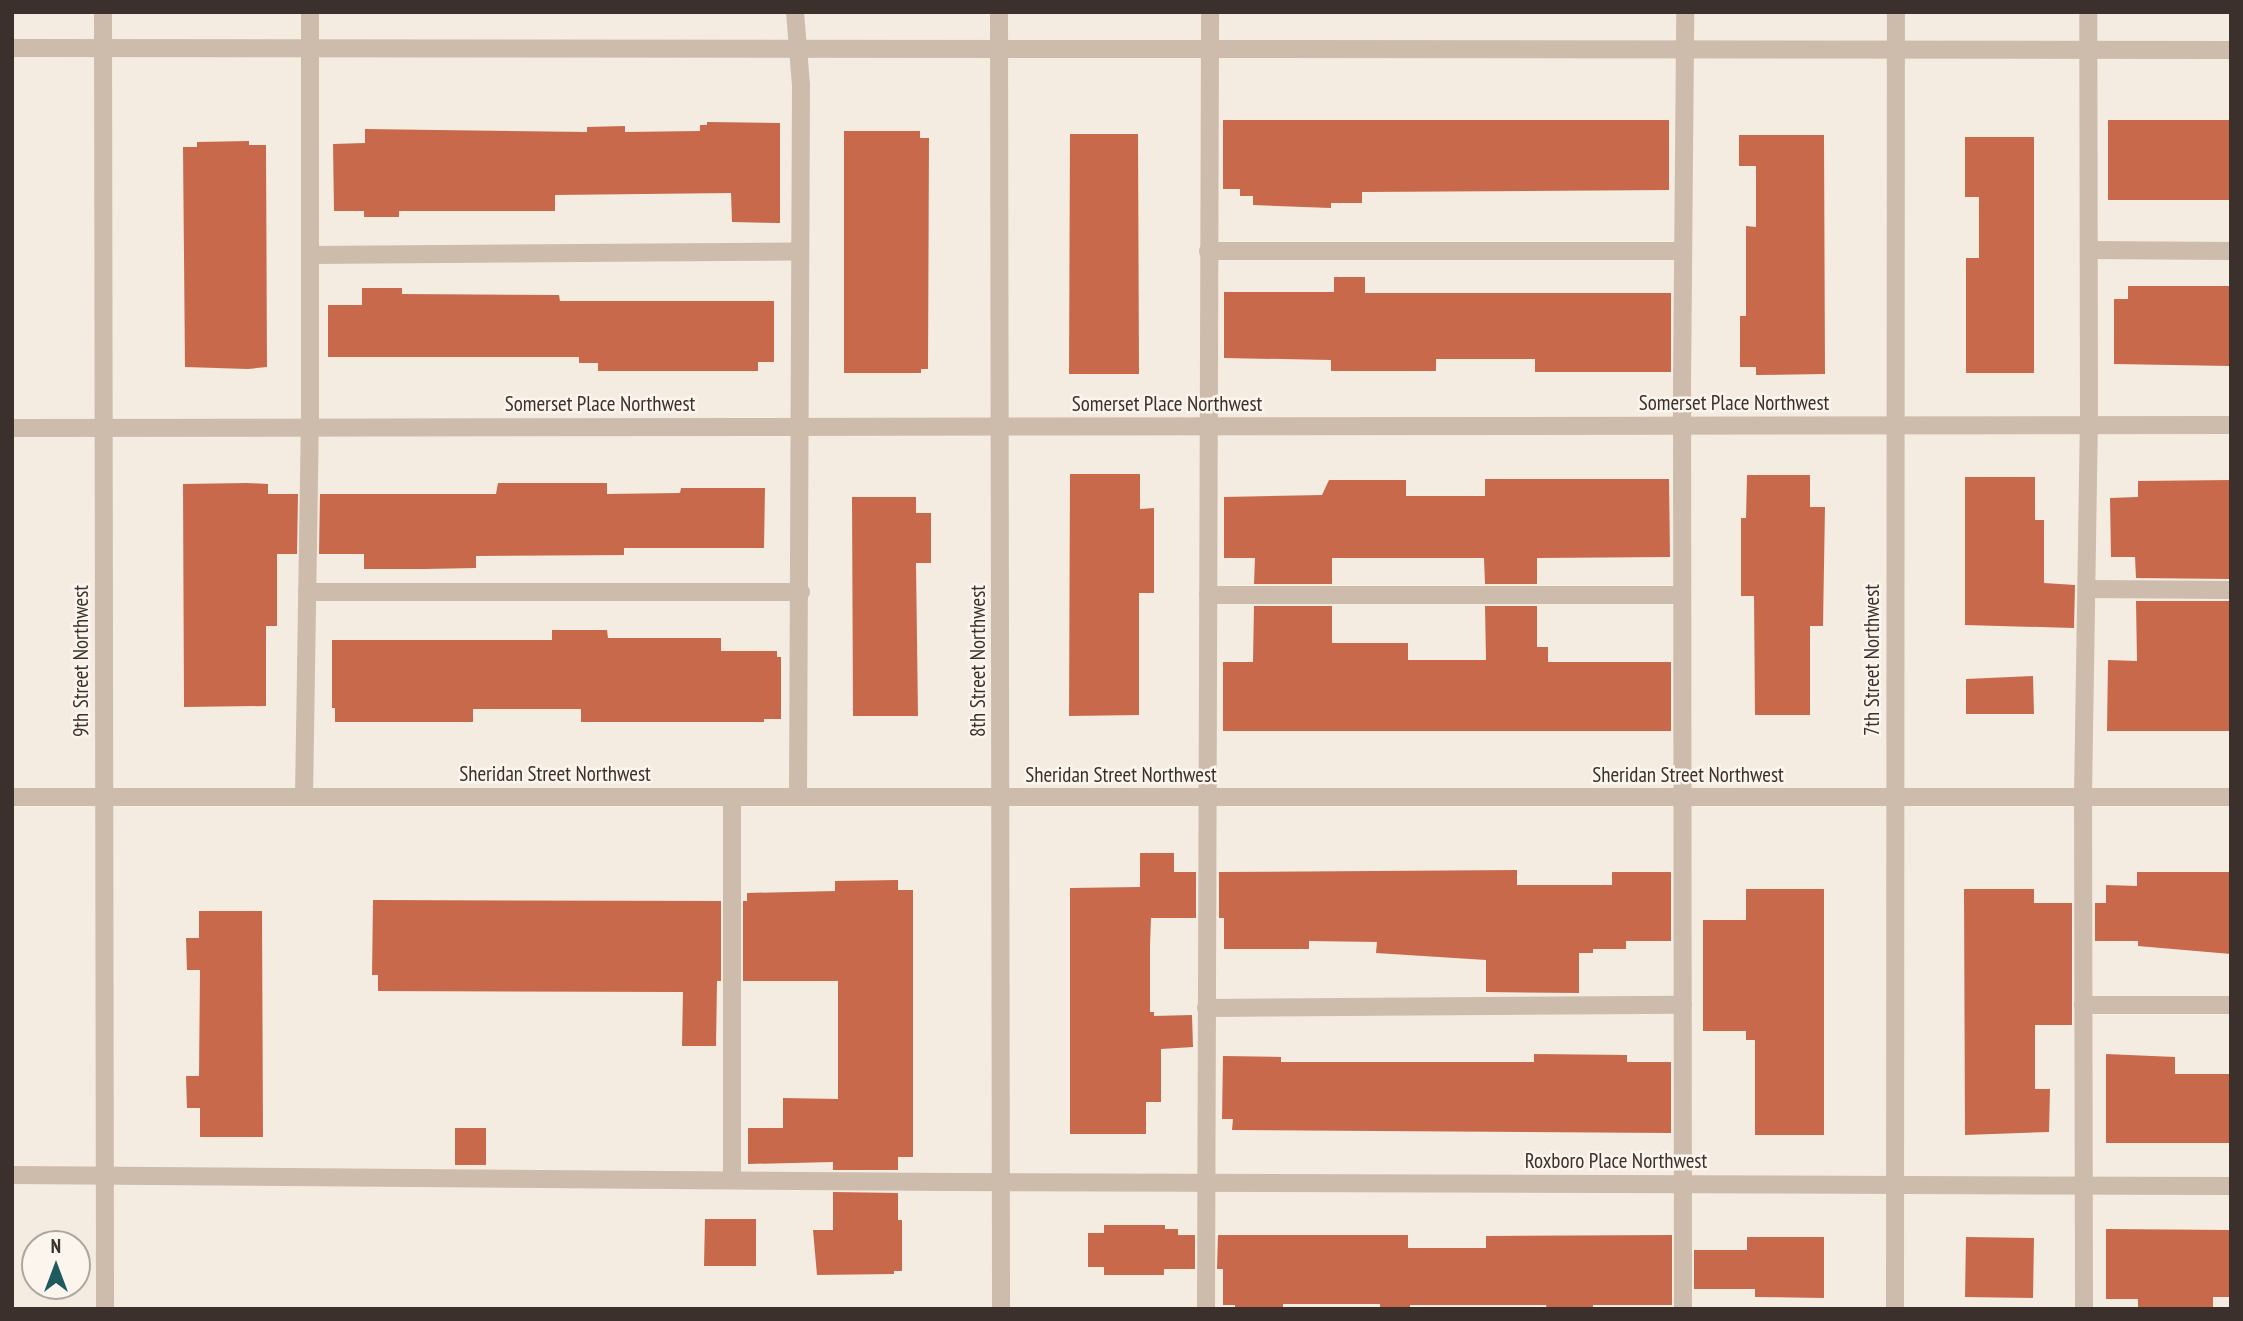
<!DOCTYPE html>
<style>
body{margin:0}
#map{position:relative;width:2243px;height:1321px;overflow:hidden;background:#f4ebe1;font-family:"PT Sans Narrow",sans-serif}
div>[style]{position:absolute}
.building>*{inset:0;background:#c8694b}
.minor>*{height:18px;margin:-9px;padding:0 9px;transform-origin:9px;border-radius:9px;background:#cdbbac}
span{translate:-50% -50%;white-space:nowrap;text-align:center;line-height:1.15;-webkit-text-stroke:5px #fbf5ee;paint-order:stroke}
.street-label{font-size:21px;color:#3b302b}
.frame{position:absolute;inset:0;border:14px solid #3b302b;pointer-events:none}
.north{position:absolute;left:21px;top:1230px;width:70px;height:70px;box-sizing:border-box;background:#fbf5ee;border:2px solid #aea6a0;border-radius:50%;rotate:0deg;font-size:19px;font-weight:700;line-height:28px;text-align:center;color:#3b302b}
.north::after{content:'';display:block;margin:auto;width:24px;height:32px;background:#1f5a5e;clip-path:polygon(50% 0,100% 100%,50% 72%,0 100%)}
</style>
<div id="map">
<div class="building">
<div style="clip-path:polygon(1223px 120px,1669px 120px,1669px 190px,1362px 192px,1362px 203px,1331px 203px,1331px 208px,1253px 205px,1253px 196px,1240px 196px,1240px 189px,1223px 189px)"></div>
<div style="clip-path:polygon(2108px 120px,2231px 120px,2231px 200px,2108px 200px)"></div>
<div style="clip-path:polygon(707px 122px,780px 123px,780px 223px,732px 222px,731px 193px,555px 195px,555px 211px,399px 211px,399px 217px,364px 217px,364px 211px,334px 211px,333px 144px,365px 143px,365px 129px,587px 132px,587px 127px,625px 126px,625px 132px,700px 131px,700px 125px,707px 125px)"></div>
<div style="clip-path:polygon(844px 131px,920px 131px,920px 138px,929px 138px,928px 369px,921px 369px,921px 373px,844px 373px)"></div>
<div style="clip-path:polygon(1070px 134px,1138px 134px,1139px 374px,1069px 374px)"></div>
<div style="clip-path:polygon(1739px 135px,1824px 135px,1825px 374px,1756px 375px,1756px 367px,1740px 367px,1740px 316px,1746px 316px,1746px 226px,1756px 227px,1756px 166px,1739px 166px)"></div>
<div style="clip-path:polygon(1965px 137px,2034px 137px,2034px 373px,1966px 373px,1966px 258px,1979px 258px,1979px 197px,1965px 197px)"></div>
<div style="clip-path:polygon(249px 141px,249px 145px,266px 145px,267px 367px,248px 369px,185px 367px,183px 147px,197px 147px,197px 142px)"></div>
<div style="clip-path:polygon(1334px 277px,1365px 277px,1365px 293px,1671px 293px,1671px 372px,1535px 372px,1535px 359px,1436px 359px,1436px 371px,1331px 371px,1331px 360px,1224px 358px,1224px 292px,1334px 292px)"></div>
<div style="clip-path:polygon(2128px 286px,2231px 286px,2231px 366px,2114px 364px,2114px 299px,2128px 299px)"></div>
<div style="clip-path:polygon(362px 288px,402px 288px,402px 294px,559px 295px,560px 301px,774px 301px,774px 362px,758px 362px,758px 371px,598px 371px,598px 363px,579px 363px,579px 357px,328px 357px,328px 305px,362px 305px)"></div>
<div style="clip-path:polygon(1070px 474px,1140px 474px,1140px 509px,1154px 508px,1154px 593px,1139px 593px,1139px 715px,1069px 716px)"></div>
<div style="clip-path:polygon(1747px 475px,1810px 475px,1810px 507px,1825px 507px,1823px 626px,1810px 626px,1810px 715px,1755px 715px,1754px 596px,1741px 596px,1741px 518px,1746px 518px)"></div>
<div style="clip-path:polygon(1965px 477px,2035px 477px,2035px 520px,2044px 520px,2044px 583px,2075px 585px,2074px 628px,1965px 625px)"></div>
<div style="clip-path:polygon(1485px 479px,1669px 479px,1670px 557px,1537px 558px,1537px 584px,1485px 584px,1484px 558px,1332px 558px,1332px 584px,1254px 584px,1255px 558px,1224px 558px,1224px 497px,1322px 495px,1329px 480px,1406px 480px,1406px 496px,1485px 496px)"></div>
<div style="clip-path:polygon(2231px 480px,2231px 579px,2136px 578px,2135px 557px,2111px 557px,2110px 498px,2138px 497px,2138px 481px)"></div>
<div style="clip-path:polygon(247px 483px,268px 484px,268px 494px,298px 494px,297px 554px,277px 554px,277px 626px,266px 626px,266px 706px,184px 707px,183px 484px)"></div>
<div style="clip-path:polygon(498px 483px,607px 483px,607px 494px,680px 493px,681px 488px,765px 488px,764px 548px,624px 548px,624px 555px,476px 556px,476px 568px,424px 569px,364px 569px,364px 554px,319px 554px,320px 494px,496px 494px)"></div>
<div style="clip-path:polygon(852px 497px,916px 497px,916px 513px,931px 513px,931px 563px,916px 563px,918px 716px,853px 716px)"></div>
<div style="clip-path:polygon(2136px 601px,2231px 601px,2231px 731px,2107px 731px,2108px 660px,2137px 661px)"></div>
<div style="clip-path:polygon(1254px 606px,1332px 606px,1332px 643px,1408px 643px,1408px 660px,1486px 660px,1485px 606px,1537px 606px,1537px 647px,1548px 647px,1548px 662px,1671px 662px,1671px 731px,1223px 731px,1223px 662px,1253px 662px)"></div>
<div style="clip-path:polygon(552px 630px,607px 630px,608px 638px,721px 638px,721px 651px,777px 651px,777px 657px,781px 657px,781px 719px,764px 719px,764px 722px,581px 722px,581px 709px,473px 709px,473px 722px,335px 722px,335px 708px,332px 708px,332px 640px,552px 640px)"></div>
<div style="clip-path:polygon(2033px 676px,2034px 714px,1966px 714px,1966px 679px)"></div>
<div style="clip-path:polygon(1140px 853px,1174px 853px,1174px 872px,1196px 872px,1196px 918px,1151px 918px,1150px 946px,1150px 1012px,1154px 1012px,1154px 1016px,1192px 1015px,1193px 1047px,1161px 1049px,1161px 1102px,1146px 1102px,1146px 1134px,1070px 1134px,1070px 888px,1140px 887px)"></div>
<div style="clip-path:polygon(1517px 870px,1517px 885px,1612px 885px,1612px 872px,1671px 872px,1671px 941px,1626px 941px,1626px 949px,1593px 949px,1593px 953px,1579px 953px,1579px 993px,1486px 992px,1486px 960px,1376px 953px,1377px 942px,1309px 941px,1309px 949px,1224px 949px,1224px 918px,1219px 918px,1219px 872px)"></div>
<div style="clip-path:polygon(2137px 872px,2231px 872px,2231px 954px,2138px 946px,2138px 941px,2095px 941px,2095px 903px,2106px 903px,2106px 885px,2137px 886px)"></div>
<div style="clip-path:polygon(898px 880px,898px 890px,913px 890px,913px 1157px,898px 1157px,898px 1170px,833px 1170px,833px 1162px,748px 1164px,748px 1128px,783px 1128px,783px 1098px,838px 1099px,838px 981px,743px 981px,743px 901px,747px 901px,747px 893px,835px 891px,835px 881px)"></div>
<div style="clip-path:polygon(1746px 889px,1824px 889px,1824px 1135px,1755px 1135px,1755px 1040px,1746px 1040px,1746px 1031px,1703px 1031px,1703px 920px,1746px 920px)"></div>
<div style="clip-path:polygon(1964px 889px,2034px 889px,2034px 903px,2072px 903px,2072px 1025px,2035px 1025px,2035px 1089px,2050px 1089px,2049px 1132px,1965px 1135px)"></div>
<div style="clip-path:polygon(373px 900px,721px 901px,721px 981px,717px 981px,716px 1046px,682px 1046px,683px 992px,378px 991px,378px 975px,372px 975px)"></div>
<div style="clip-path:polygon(199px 911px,262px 911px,263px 1137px,200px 1137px,200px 1108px,187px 1108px,186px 1076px,199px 1076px,200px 970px,187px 970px,186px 938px,199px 938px)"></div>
<div style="clip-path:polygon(1534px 1054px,1627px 1055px,1627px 1062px,1671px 1062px,1671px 1133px,1232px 1130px,1233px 1119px,1222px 1119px,1223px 1056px,1281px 1057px,1281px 1062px,1534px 1062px)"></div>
<div style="clip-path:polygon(2106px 1054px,2175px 1057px,2175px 1074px,2231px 1074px,2231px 1143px,2106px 1143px)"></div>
<div style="clip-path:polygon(455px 1128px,486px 1128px,486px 1165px,455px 1165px)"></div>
<div style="clip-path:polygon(833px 1192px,898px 1193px,898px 1220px,902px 1220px,902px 1271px,894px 1271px,894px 1274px,817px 1275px,813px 1230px,833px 1230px)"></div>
<div style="clip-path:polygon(705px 1219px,756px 1219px,756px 1266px,704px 1266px)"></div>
<div style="clip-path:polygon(1104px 1225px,1165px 1225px,1165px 1229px,1178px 1229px,1178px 1235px,1195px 1235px,1195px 1269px,1164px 1269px,1164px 1275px,1104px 1275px,1104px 1267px,1088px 1267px,1088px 1233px,1104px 1233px)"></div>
<div style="clip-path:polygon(2106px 1229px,2231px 1230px,2231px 1297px,2213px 1297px,2213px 1309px,2138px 1309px,2138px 1299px,2106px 1299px)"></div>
<div style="clip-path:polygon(1218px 1235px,1408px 1235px,1408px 1248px,1486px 1248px,1486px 1236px,1672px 1235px,1672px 1305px,1593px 1305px,1593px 1309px,1547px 1309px,1546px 1305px,1410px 1305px,1410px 1309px,1380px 1309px,1380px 1304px,1283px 1304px,1283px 1309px,1235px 1309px,1235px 1305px,1223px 1305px,1223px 1269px,1217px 1269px)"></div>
<div style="clip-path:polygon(1747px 1237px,1824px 1237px,1824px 1298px,1755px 1297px,1755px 1289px,1694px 1289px,1694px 1250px,1747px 1250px)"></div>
<div style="clip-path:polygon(1966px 1237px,2034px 1238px,2033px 1298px,1965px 1297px)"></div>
</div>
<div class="minor">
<div style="left:103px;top:12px;width:1297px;rotate:89.91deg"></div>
<div style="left:795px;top:12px;width:73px;rotate:85.3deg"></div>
<div style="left:801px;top:85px;width:712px;rotate:90.24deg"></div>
<div style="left:999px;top:12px;width:1297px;rotate:89.91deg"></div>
<div style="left:12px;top:48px;width:2219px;rotate:0.05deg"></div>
<div style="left:2089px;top:250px;width:142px;rotate:0.4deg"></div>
<div style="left:1208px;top:251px;width:475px"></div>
<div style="left:310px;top:255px;width:490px;rotate:-0.4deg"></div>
<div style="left:12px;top:428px;width:2219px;rotate:-0.08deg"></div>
<div style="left:2087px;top:589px;width:144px;rotate:0.4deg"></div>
<div style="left:307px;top:592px;width:494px"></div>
<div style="left:1208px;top:595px;width:474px"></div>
<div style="left:12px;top:797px;width:2219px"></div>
<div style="left:304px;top:797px;width:370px;rotate:-89.1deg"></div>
<div style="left:310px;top:427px;width:415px;rotate:-90deg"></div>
<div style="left:732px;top:797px;width:383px;rotate:90deg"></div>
<div style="left:2083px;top:1005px;width:148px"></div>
<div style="left:1206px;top:1008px;width:477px;rotate:-0.4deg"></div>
<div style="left:12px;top:1175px;width:942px;rotate:0.43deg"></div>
<div style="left:954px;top:1182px;width:1277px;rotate:0.18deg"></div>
<div style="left:1206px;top:1309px;width:1297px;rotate:-89.82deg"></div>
<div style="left:1683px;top:1309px;width:923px;rotate:-90.06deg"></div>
<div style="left:1682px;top:386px;width:374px;rotate:-89.5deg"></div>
<div style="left:1895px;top:1309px;width:1297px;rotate:-89.96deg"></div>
<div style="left:2084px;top:1309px;width:512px;rotate:-90.11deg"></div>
<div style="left:2083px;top:797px;width:372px;rotate:-89.1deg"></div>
<div style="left:2089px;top:425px;width:413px;rotate:-90.1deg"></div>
</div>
<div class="street-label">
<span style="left:1734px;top:403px">Somerset Place Northwest</span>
<span style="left:600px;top:404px">Somerset Place Northwest</span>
<span style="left:1167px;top:404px">Somerset Place Northwest</span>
<span style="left:1872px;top:660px;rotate:-90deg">7th Street Northwest</span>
<span style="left:81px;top:661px;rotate:-90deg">9th Street Northwest</span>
<span style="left:978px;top:661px;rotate:-90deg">8th Street Northwest</span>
<span style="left:555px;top:774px">Sheridan Street Northwest</span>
<span style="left:1121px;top:775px">Sheridan Street Northwest</span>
<span style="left:1688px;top:775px">Sheridan Street Northwest</span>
<span style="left:1616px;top:1161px">Roxboro Place Northwest</span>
</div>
<div class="frame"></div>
<div class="north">N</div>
</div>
